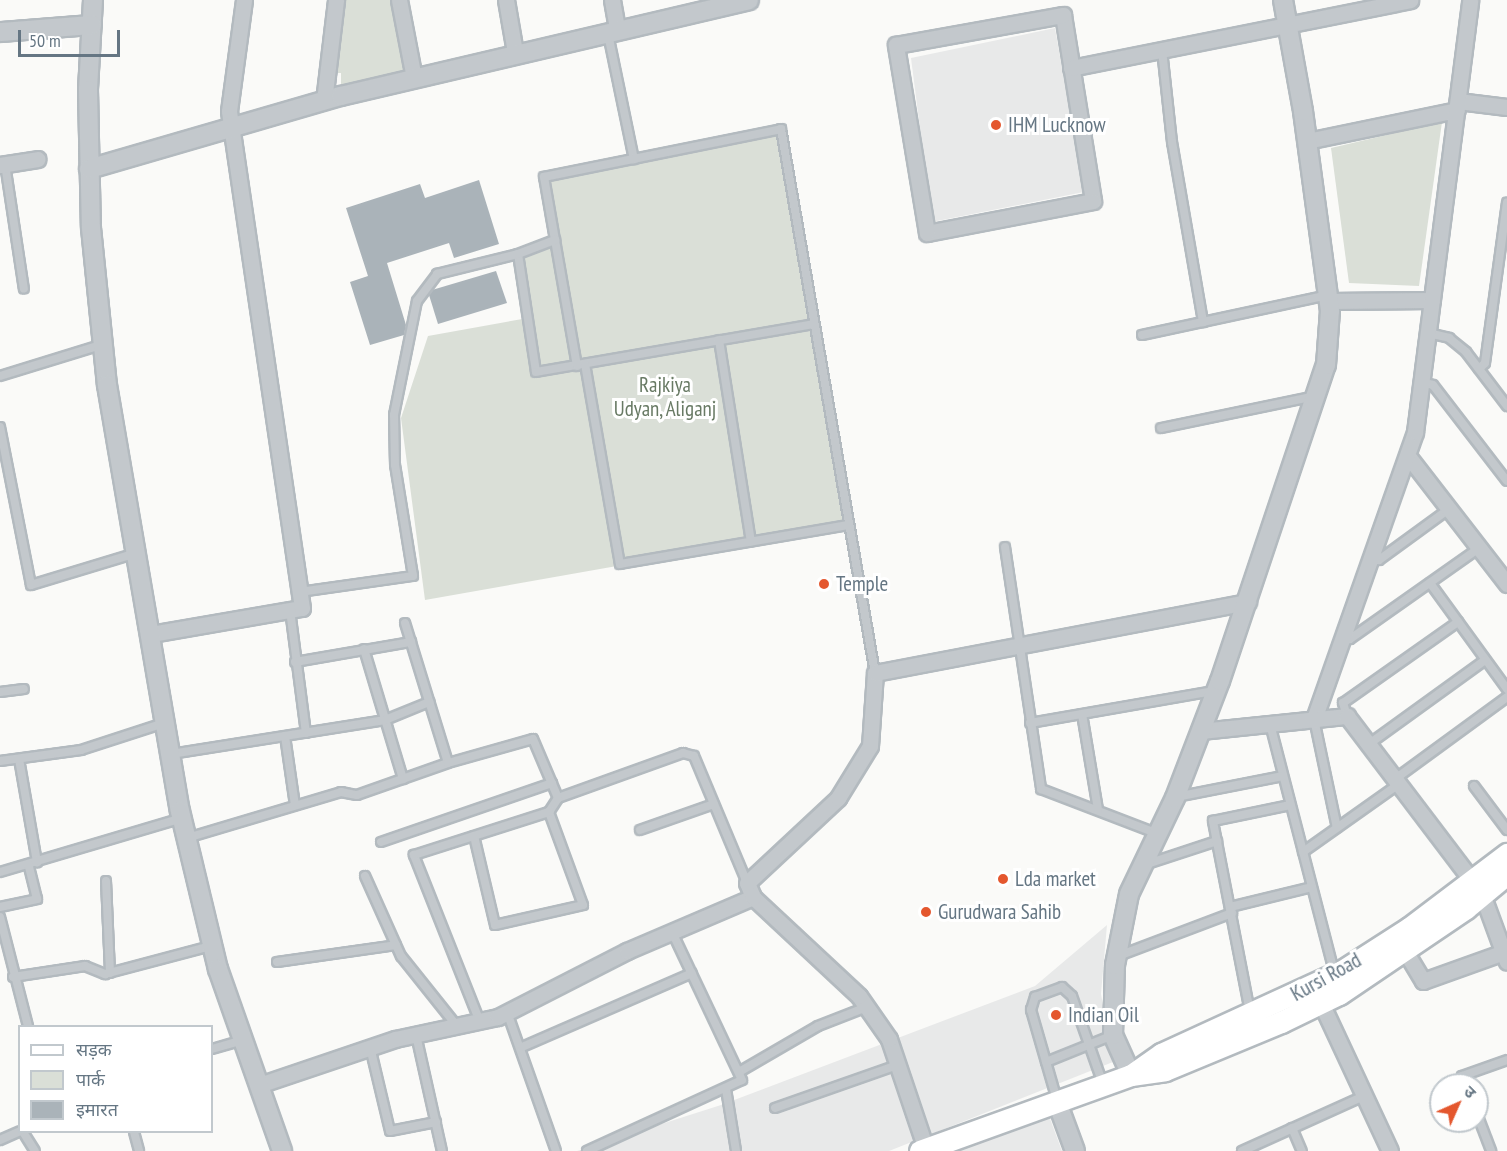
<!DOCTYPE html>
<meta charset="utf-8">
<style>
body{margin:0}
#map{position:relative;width:1507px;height:1151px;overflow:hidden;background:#fafaf8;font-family:"PT Sans Narrow","Noto Sans Devanagari",sans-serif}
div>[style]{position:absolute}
.built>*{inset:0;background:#e8e9e9}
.green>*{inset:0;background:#dadfd7}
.building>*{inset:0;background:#aab3b9}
.roads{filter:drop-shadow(2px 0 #b3babf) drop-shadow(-2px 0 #b3babf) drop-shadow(0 2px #b3babf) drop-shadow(0 -2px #b3babf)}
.service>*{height:8px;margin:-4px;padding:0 4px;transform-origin:4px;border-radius:4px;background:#c3c8cc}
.minor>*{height:15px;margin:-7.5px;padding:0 7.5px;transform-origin:7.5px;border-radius:7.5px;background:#c3c8cc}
.tertiary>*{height:18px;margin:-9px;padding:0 9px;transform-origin:9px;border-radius:9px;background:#c3c8cc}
.secondary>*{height:21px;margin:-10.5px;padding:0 10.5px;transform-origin:10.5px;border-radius:10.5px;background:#fff}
.dots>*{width:16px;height:16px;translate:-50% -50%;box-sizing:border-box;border:3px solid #fff;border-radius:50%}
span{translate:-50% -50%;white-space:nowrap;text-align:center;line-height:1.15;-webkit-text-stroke:6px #fff;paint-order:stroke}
.poi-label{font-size:21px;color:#657683}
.left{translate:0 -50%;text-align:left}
.park-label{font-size:21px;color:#687a64}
.street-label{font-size:21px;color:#657683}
.legend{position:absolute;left:18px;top:1025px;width:195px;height:108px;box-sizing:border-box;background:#fff;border:2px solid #c1c8cd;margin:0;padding:8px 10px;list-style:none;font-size:18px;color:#657683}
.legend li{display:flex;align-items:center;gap:12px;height:30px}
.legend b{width:30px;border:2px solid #c1c8cd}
.north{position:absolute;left:1429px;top:1073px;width:60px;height:60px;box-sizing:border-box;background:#fff;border:2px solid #c1c8cd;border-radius:50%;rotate:45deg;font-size:16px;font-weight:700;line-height:24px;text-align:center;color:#657683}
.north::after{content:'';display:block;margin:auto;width:21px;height:27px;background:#e4572e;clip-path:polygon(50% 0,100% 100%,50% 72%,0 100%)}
.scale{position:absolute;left:18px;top:30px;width:102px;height:27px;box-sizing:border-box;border:3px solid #657683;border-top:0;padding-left:8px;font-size:18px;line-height:21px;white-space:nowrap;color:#657683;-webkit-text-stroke:4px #fff;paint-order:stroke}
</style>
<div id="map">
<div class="built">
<div style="clip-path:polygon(1055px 28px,1084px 192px,932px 222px,911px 58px)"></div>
<div style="clip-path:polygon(1107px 925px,1101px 994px,1113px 1062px,889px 1151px,577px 1151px,721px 1105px,1035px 986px)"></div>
<div style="clip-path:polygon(1049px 1116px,1062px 1151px,950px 1151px)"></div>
</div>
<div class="green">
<div style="clip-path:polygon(341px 0,399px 0,414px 78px,341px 96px,341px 73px,337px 73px)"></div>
<div style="clip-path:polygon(1442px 122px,1419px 286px,1349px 283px,1331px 148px)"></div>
<div style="clip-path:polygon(781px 129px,849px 525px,425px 600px,401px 418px,428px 336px,528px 318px,518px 254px,555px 240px,544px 177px)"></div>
</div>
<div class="building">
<div style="clip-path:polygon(479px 180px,499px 244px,454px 258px,449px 243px,387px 263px,406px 325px,404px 335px,370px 345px,350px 282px,368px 276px,346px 208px,420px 184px,425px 198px)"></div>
<div style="clip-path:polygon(496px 271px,507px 303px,438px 324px,429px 295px,432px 290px)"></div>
</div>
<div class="roads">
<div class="service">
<div style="left:608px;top:34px;width:128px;rotate:78.3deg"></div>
<div style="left:1162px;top:50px;width:93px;rotate:83.8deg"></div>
<div style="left:1172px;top:142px;width:183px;rotate:80.2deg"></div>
<div style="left:5px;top:164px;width:126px;rotate:81.4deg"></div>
<div style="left:518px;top:254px;width:119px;rotate:81.3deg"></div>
<div style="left:536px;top:372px;width:282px;rotate:-9.8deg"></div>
<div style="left:1428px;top:333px;width:22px;rotate:13deg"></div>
<div style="left:1449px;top:338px;width:22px;rotate:39deg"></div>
<div style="left:1466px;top:352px;width:68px;rotate:52.8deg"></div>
<div style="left:1142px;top:335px;width:190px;rotate:-12.1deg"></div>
<div style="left:719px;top:340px;width:204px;rotate:81deg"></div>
<div style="left:585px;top:364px;width:203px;rotate:80.1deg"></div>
<div style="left:620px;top:564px;width:232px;rotate:-9.7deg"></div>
<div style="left:577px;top:366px;width:192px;rotate:-99.9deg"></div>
<div style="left:544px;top:177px;width:242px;rotate:-11.4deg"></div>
<div style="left:781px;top:129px;width:552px;rotate:80.2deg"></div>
<div style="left:1479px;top:369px;width:8px;rotate:-45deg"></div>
<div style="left:1485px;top:363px;width:162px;rotate:-82.2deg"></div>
<div style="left:0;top:376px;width:106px;rotate:-17.1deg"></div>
<div style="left:1422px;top:382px;width:11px;rotate:15deg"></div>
<div style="left:1433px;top:385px;width:121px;rotate:52.4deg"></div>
<div style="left:0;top:427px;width:161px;rotate:78.9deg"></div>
<div style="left:31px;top:585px;width:110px;rotate:-16.9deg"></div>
<div style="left:1161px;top:428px;width:157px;rotate:-11.7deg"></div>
<div style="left:1005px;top:547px;width:245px;rotate:81.5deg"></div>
<div style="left:1041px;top:789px;width:125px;rotate:21deg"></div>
<div style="left:1370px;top:558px;width:9px;rotate:13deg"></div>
<div style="left:1379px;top:560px;width:87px;rotate:-36.1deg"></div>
<div style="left:1430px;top:583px;width:131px;rotate:54deg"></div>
<div style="left:300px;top:592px;width:114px;rotate:-8.1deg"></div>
<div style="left:413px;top:576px;width:112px;rotate:-99.2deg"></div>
<div style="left:395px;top:465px;width:50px;rotate:-91.1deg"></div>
<div style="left:394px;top:415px;width:116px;rotate:-78.6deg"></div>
<div style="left:417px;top:301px;width:34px;rotate:-53deg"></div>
<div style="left:437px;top:274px;width:83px;rotate:-13.9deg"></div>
<div style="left:518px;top:254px;width:40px;rotate:-21deg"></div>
<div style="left:290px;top:610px;width:124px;rotate:82.6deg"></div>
<div style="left:405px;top:623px;width:146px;rotate:72.9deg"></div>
<div style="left:1342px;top:637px;width:8px;rotate:14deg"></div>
<div style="left:1350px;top:639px;width:158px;rotate:-35.2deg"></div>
<div style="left:364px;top:649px;width:136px;rotate:73.3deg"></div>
<div style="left:295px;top:662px;width:118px;rotate:-9.8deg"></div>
<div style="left:0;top:692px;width:24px;rotate:-7deg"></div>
<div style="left:1082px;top:714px;width:97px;rotate:80.5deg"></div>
<div style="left:1347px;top:716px;width:14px;rotate:-107deg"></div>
<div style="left:1343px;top:703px;width:141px;rotate:-35.2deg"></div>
<div style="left:1314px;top:719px;width:111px;rotate:78.1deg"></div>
<div style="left:1030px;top:723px;width:187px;rotate:-9.9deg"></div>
<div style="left:1270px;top:724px;width:256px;rotate:75.5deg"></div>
<div style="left:285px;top:736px;width:70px;rotate:81.8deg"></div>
<div style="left:1369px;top:744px;width:143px;rotate:-35.9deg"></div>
<div style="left:171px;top:754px;width:217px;rotate:-9deg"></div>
<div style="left:385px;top:720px;width:48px;rotate:-22.2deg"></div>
<div style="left:19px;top:759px;width:105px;rotate:80.1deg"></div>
<div style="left:0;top:761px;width:82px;rotate:-7.7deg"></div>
<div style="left:81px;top:750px;width:87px;rotate:-18deg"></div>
<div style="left:1395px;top:779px;width:139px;rotate:-36.2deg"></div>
<div style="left:1474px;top:786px;width:55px;rotate:53.1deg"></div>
<div style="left:1176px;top:797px;width:109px;rotate:-11.1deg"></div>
<div style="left:640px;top:830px;width:78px;rotate:-19.4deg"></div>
<div style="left:474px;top:836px;width:91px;rotate:76.7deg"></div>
<div style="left:495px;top:925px;width:90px;rotate:-12.8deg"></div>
<div style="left:583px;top:905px;width:99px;rotate:-110.1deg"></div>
<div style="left:549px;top:812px;width:17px;rotate:-57deg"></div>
<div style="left:558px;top:798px;width:133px;rotate:-19.8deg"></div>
<div style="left:683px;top:753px;width:11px;rotate:15deg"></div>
<div style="left:694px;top:756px;width:138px;rotate:67.3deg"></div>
<div style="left:187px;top:838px;width:161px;rotate:-16.6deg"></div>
<div style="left:341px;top:792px;width:16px;rotate:11deg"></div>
<div style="left:357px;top:795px;width:96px;rotate:-19.4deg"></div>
<div style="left:448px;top:763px;width:88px;rotate:-15.8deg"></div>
<div style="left:533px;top:739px;width:64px;rotate:67deg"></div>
<div style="left:381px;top:842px;width:181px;rotate:-19deg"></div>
<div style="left:1303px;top:852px;width:118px;rotate:-35.3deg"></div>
<div style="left:1147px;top:864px;width:74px;rotate:-18.2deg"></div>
<div style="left:0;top:872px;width:190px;rotate:-16.5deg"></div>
<div style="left:365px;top:876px;width:88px;rotate:65.8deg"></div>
<div style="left:401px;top:956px;width:88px;rotate:51.4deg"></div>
<div style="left:106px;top:881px;width:92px;rotate:87.5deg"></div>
<div style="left:0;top:907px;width:38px;rotate:-12deg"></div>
<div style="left:37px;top:899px;width:36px;rotate:-104deg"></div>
<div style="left:1230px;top:907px;width:84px;rotate:-13.7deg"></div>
<div style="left:0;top:917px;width:113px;rotate:75.6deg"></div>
<div style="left:1118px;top:956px;width:122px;rotate:-20.7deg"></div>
<div style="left:277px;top:962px;width:120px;rotate:-8.1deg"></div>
<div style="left:13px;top:977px;width:73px;rotate:-8.7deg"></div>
<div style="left:85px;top:966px;width:22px;rotate:22deg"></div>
<div style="left:105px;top:974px;width:110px;rotate:-14.8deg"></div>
<div style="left:507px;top:1012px;width:147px;rotate:70.6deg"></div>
<div style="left:1250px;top:1012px;width:195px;rotate:-101deg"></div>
<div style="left:1213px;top:821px;width:79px;rotate:-11.7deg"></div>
<div style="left:480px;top:1022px;width:180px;rotate:-111.6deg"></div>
<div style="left:414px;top:855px;width:142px;rotate:-17.7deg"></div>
<div style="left:416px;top:1035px;width:119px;rotate:77.4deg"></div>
<div style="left:370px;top:1047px;width:86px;rotate:76.6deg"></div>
<div style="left:390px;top:1131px;width:47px;rotate:-11.1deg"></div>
<div style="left:522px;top:1047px;width:185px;rotate:-23.5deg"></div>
<div style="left:212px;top:1049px;width:32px;rotate:-16deg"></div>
<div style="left:1046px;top:1062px;width:72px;rotate:-21.9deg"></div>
<div style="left:739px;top:1072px;width:91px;rotate:-30.2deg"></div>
<div style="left:818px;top:1026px;width:53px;rotate:-21.2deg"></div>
<div style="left:1466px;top:1085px;width:10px;rotate:-114deg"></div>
<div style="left:1462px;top:1076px;width:48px;rotate:-19.6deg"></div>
<div style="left:726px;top:1089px;width:63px;rotate:80.8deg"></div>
<div style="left:1057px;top:1100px;width:94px;rotate:-106.1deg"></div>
<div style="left:1031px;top:1010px;width:14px;rotate:-73deg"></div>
<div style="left:1035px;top:997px;width:29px;rotate:-20deg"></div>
<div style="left:1062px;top:987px;width:13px;rotate:42deg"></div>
<div style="left:1072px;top:996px;width:93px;rotate:70.6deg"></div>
<div style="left:775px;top:1108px;width:129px;rotate:-19.4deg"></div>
<div style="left:1477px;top:1114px;width:40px;rotate:69deg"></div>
<div style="left:1292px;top:1128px;width:25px;rotate:67deg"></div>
<div style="left:23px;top:1132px;width:22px;rotate:58deg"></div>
<div style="left:134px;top:1132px;width:20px;rotate:75deg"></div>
<div style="left:0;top:1140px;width:22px;rotate:-24deg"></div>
<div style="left:587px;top:1151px;width:170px;rotate:-24.6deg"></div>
<div style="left:742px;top:1080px;width:164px;rotate:-115.3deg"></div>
<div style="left:1242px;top:1151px;width:134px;rotate:-24.3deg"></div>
</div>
<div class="minor">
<div style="left:399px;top:0;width:79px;rotate:79.1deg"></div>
<div style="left:506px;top:0;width:53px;rotate:80.2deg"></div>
<div style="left:612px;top:0;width:29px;rotate:80deg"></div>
<div style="left:1063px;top:15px;width:188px;rotate:80.8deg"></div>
<div style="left:1093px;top:201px;width:169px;rotate:169.1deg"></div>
<div style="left:927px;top:233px;width:191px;rotate:-99.4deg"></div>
<div style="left:896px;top:45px;width:170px;rotate:-10.2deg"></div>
<div style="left:1071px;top:68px;width:346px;rotate:-11.3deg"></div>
<div style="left:324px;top:101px;width:102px;rotate:-83.2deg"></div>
<div style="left:1458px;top:101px;width:49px;rotate:7deg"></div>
<div style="left:1307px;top:141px;width:153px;rotate:-11.7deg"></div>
<div style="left:0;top:165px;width:38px;rotate:-9deg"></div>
<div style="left:1329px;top:301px;width:103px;rotate:-0.6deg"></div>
<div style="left:1408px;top:456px;width:162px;rotate:52.3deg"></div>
<div style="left:151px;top:634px;width:153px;rotate:-9.8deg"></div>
<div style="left:302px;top:608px;width:502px;rotate:-98.36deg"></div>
<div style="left:229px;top:111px;width:112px;rotate:-82.3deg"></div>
<div style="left:1314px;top:719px;width:304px;rotate:-70.6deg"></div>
<div style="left:1415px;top:432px;width:435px;rotate:-82.7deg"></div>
<div style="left:1201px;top:731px;width:147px;rotate:-5.9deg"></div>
<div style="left:1347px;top:716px;width:223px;rotate:52.8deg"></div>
<div style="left:1482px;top:894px;width:72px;rotate:69.8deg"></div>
<div style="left:1405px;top:951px;width:35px;rotate:59deg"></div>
<div style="left:1423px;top:981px;width:89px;rotate:-19.7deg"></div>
<div style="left:1321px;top:1003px;width:163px;rotate:65deg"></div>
<div style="left:259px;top:1085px;width:144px;rotate:-18.7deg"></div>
<div style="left:395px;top:1039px;width:105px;rotate:-12.1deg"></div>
<div style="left:498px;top:1017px;width:145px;rotate:-27.1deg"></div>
<div style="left:627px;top:951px;width:137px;rotate:-23.2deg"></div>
<div style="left:926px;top:1149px;width:116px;rotate:-108.6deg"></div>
<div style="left:889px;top:1039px;width:52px;rotate:-124.9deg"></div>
<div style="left:859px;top:996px;width:145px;rotate:-137deg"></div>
<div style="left:753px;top:897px;width:15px;rotate:-113deg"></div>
<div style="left:747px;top:883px;width:125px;rotate:-43deg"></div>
<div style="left:838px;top:798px;width:61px;rotate:-58.4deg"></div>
<div style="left:870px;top:746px;width:73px;rotate:-86.1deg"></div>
<div style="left:875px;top:673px;width:380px;rotate:-10.8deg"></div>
</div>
<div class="tertiary">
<div style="left:93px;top:0;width:90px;rotate:93.2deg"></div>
<div style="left:88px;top:90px;width:138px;rotate:88.8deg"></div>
<div style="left:91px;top:228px;width:158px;rotate:84.2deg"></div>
<div style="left:107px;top:385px;width:432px;rotate:80.3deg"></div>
<div style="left:180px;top:811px;width:163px;rotate:76.5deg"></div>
<div style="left:218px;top:969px;width:193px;rotate:70.6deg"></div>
<div style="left:0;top:32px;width:92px;rotate:-4.4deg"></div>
<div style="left:89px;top:169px;width:262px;rotate:-16.2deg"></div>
<div style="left:341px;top:96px;width:419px;rotate:-13.2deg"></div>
<div style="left:1131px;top:1075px;width:44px;rotate:-114.2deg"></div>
<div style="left:1113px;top:1035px;width:70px;rotate:-88.4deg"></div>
<div style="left:1115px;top:965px;width:72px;rotate:-78.8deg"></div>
<div style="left:1129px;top:894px;width:106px;rotate:-64.4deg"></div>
<div style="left:1175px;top:798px;width:125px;rotate:-69deg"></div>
<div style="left:1220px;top:681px;width:333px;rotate:-71.5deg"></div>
<div style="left:1326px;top:365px;width:54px;rotate:-85.8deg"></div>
<div style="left:1330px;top:311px;width:202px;rotate:-97.7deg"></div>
<div style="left:1303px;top:111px;width:113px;rotate:-100.2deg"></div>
<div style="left:1057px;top:1102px;width:52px;rotate:69.8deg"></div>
</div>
<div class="secondary">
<div style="left:1134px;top:1073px;width:33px;rotate:-35deg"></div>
<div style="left:1161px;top:1054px;width:199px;rotate:-24.6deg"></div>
<div style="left:1342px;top:971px;width:80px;rotate:-32.7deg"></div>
<div style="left:1409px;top:928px;width:123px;rotate:-37.1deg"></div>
<div style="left:920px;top:1151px;width:224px;rotate:-19.8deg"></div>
<div style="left:1131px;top:1075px;width:34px;rotate:-8deg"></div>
<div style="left:1165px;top:1070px;width:126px;rotate:-22.5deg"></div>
<div style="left:1281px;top:1022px;width:64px;rotate:-25.8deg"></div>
<div style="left:1339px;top:994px;width:153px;rotate:-34.1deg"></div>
<div style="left:1466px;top:908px;width:53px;rotate:-39.7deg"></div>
</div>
</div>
<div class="dots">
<div style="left:996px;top:125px;background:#e4572e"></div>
<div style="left:824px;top:584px;background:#e4572e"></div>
<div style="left:1003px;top:879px;background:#e4572e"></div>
<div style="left:926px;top:912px;background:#e4572e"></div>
<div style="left:1056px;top:1015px;background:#e4572e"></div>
</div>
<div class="poi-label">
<span class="left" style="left:1008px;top:125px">IHM Lucknow</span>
<span class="left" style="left:836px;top:584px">Temple</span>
<span class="left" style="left:1015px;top:879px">Lda market</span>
<span class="left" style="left:938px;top:912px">Gurudwara Sahib</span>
<span class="left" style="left:1068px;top:1015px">Indian Oil</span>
</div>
<div class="park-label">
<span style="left:665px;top:397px">Rajkiya<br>Udyan, Aliganj</span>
</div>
<div class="street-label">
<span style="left:1326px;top:977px;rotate:-29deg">Kursi Road</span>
</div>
<ul class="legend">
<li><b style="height:8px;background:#fff"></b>सड़क</li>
<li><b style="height:16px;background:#dadfd7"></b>पार्क</li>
<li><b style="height:16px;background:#aab3b9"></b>इमारत</li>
</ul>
<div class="north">उ</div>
<div class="scale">50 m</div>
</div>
